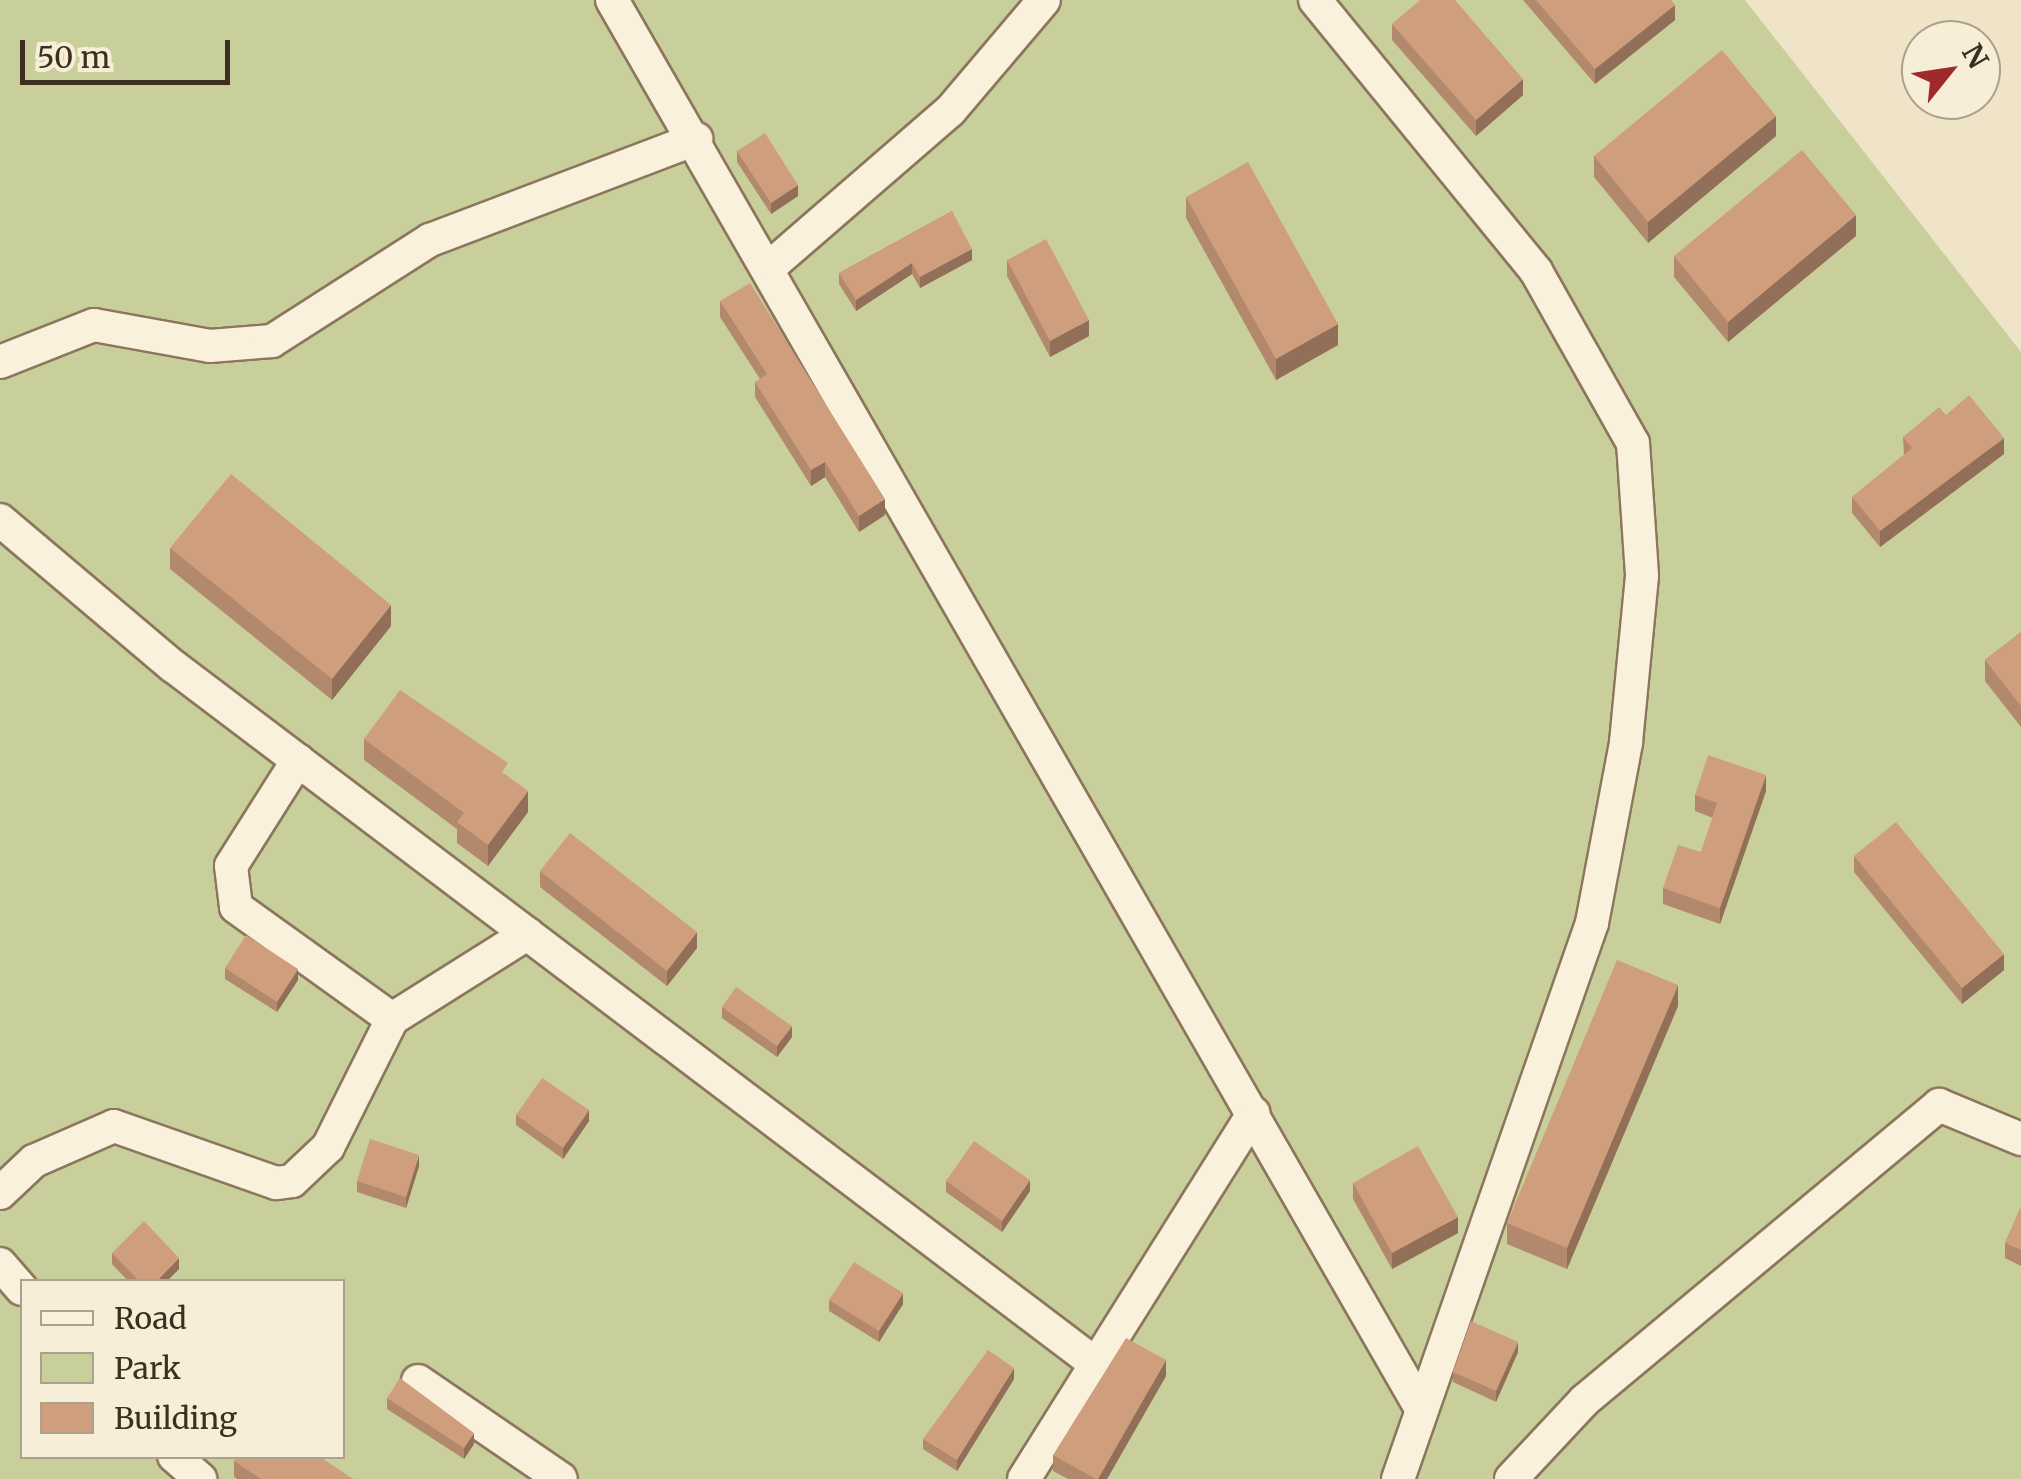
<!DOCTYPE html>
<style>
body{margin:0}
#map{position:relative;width:2021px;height:1479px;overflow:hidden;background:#f0e4c8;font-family:Merriweather,serif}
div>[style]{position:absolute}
.green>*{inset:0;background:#c9cf9b}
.roads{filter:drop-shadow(2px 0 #8d765c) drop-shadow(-2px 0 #8d765c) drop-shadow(0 2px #8d765c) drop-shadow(0 -2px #8d765c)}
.minor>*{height:32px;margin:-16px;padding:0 16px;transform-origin:16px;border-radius:16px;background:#faf1dc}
.wall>*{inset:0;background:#b2896c}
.shaded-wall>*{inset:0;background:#916f58}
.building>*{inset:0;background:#cf9f7d}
span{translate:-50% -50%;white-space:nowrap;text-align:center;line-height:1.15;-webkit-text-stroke:8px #f7eed8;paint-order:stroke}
.legend{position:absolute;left:20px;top:1279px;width:325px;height:180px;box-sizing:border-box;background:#f7eed8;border:2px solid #ada18e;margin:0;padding:12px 18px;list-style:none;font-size:30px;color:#3d2e20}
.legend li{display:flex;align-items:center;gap:20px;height:50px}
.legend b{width:50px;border:2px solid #ada18e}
.north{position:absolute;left:1901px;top:20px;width:100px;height:100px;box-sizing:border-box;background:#f7eed8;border:2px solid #ada18e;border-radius:50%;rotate:60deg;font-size:28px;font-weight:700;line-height:40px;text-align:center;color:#3d2e20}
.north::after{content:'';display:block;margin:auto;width:35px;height:45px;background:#9e2a2b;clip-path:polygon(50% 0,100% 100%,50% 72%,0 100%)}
.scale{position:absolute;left:20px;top:40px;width:210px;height:45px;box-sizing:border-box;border:5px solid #3d2e20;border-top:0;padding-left:12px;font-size:30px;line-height:35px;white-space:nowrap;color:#3d2e20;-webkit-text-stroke:8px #f7eed8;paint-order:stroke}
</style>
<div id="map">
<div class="green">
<div style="clip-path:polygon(0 0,1745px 0,2021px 352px,2021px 1479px,346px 1479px,311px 1457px,342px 1456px,342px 1282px,22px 1282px,22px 1456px,248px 1457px,235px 1479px,0 1479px)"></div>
</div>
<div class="roads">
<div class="minor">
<div style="left:612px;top:0;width:1623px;rotate:60.13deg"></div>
<div style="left:1315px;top:0;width:350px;rotate:50.8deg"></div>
<div style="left:1536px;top:271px;width:197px;rotate:60.6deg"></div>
<div style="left:1633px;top:443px;width:133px;rotate:86.1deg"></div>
<div style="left:1642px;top:576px;width:168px;rotate:95.5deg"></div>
<div style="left:1626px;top:743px;width:183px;rotate:100.7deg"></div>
<div style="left:1592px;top:923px;width:589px;rotate:109.23deg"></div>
<div style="left:772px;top:265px;width:235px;rotate:-40.9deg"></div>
<div style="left:950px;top:111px;width:145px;rotate:-49.7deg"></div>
<div style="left:0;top:362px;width:101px;rotate:-21.5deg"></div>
<div style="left:94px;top:325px;width:118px;rotate:10.3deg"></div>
<div style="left:210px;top:346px;width:62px;rotate:-4.6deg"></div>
<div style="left:272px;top:341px;width:188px;rotate:-32.6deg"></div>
<div style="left:430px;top:240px;width:285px;rotate:-20.8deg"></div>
<div style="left:0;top:520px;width:226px;rotate:40.2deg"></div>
<div style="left:173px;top:666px;width:1157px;rotate:37.1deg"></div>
<div style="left:298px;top:760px;width:125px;rotate:122.3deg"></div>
<div style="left:231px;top:866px;width:41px;rotate:83deg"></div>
<div style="left:236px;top:907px;width:192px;rotate:35.7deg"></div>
<div style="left:0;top:1193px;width:47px;rotate:-43.3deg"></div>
<div style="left:34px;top:1161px;width:87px;rotate:-23.6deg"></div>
<div style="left:114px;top:1126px;width:172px;rotate:19.4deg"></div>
<div style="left:276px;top:1183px;width:16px;rotate:-7deg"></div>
<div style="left:292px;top:1181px;width:50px;rotate:-43.4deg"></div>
<div style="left:328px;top:1147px;width:143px;rotate:-63.4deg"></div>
<div style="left:392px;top:1019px;width:160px;rotate:-32.2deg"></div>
<div style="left:0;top:1264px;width:33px;rotate:49deg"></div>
<div style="left:418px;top:1381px;width:173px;rotate:34.4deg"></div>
<div style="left:174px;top:1456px;width:35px;rotate:41deg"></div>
<div style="left:1024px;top:1479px;width:432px;rotate:-57.9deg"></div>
<div style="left:1511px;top:1479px;width:108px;rotate:-46.9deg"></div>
<div style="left:1585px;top:1400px;width:461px;rotate:-39.8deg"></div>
<div style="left:1939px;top:1105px;width:89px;rotate:22.5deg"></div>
</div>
</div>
<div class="wall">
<div style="clip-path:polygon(1523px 0,1671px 0,1675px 20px,1595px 84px)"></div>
<div style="clip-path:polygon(1392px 24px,1523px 95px,1476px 136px,1392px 40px)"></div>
<div style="clip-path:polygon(1776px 136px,1648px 243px,1594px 177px,1594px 156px)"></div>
<div style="clip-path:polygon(737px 151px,798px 196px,771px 214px,737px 162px)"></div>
<div style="clip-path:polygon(1186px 197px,1338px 345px,1276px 380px,1186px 218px)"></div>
<div style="clip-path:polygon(952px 211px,972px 260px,920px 288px,912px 274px,856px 311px,839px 284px,839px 273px)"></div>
<div style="clip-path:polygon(1856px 236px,1728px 342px,1674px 277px,1674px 256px)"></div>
<div style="clip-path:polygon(1007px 260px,1089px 336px,1050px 357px,1007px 276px)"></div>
<div style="clip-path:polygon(720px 301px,885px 515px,859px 532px,825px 477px,811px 486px,755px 397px,755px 382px,760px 379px,720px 317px)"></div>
<div style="clip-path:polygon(1946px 415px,2004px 454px,1880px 547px,1852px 513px,1852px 497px,1904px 455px,1903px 437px)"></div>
<div style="clip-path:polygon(170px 548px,391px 626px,332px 700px,170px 569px)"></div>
<div style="clip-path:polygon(2021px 632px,2021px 727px,1985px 681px,1985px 660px)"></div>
<div style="clip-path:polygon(364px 739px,508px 776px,528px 812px,488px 866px,457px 843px,457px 829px,364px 760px)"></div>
<div style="clip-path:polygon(1766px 791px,1720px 924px,1663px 904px,1663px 888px,1701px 852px,1713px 818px,1695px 811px,1695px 795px)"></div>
<div style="clip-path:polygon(1854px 856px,2004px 970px,1962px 1004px,1854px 872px)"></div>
<div style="clip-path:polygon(540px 871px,697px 948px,667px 986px,540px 887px)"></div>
<div style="clip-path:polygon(225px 968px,298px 980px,277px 1012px,225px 979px)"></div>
<div style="clip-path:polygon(1678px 1006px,1567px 1269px,1507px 1244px,1507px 1223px)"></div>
<div style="clip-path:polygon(722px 1007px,792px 1037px,777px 1057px,722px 1018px)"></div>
<div style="clip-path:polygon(516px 1115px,589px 1121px,563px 1159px,516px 1125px)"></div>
<div style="clip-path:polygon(419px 1166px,406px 1208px,357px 1192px,357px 1181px)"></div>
<div style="clip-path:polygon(946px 1181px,1030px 1191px,1002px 1232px,946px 1192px)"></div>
<div style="clip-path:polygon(1353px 1183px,1458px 1233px,1392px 1269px,1353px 1199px)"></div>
<div style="clip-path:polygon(2021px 1207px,2021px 1266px,2005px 1258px,2005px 1243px)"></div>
<div style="clip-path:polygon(112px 1253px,179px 1269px,166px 1282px,129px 1282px,112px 1264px)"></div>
<div style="clip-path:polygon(829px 1300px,903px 1304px,879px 1342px,829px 1311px)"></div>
<div style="clip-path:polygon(1518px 1352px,1496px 1402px,1453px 1382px,1453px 1372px)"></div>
<div style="clip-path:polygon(1166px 1376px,1107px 1479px,1068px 1479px,1053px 1471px,1053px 1455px)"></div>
<div style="clip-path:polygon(1014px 1379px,957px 1471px,923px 1449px,923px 1439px)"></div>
<div style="clip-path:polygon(387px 1398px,474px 1444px,464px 1459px,387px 1409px)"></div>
<div style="clip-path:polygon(234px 1461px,353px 1479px,237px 1479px,234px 1477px)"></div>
</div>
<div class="shaded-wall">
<div style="clip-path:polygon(1675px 5px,1675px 20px,1595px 84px,1595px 69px)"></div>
<div style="clip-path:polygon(1523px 79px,1523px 95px,1476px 136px,1476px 120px)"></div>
<div style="clip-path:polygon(1776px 116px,1776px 136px,1648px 243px,1648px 222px)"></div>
<div style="clip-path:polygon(798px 185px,798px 196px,771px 214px,771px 203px)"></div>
<div style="clip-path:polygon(1856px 215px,1856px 236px,1728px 342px,1728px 322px)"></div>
<div style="clip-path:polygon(972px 249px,972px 260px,920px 288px,920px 277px)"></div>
<div style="clip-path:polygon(912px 263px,912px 274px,856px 311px,856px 300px)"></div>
<div style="clip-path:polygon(1089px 320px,1089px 336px,1050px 357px,1050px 341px)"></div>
<div style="clip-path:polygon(1338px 324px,1338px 345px,1276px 380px,1276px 359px)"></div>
<div style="clip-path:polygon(2004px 438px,2004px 454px,1880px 547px,1880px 531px)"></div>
<div style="clip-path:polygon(825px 462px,825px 477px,811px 486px,811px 470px)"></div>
<div style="clip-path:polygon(885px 499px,885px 515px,859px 532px,859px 516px)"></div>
<div style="clip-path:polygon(391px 605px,391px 626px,332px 700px,332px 679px)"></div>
<div style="clip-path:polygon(1766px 775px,1766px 791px,1720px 924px,1720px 908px)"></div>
<div style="clip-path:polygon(528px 791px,528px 812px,488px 866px,488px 845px)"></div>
<div style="clip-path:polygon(697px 932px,697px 948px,667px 986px,667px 971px)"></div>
<div style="clip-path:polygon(2004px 954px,2004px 970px,1962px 1004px,1962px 988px)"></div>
<div style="clip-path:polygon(298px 969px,298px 980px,277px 1012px,277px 1002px)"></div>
<div style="clip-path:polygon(1678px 985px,1678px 1006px,1567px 1269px,1567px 1248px)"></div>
<div style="clip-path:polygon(792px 1026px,792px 1037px,777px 1057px,777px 1046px)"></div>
<div style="clip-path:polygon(589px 1110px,589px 1121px,563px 1159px,563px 1148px)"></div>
<div style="clip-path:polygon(419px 1155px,419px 1166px,406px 1208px,406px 1197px)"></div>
<div style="clip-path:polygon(1030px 1180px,1030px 1191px,1002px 1232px,1002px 1221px)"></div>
<div style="clip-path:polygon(1458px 1217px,1458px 1233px,1392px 1269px,1392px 1253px)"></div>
<div style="clip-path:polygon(179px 1258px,179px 1269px,166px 1282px,156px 1282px)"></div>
<div style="clip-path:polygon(903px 1293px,903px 1304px,879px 1342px,879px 1331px)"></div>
<div style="clip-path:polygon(1518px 1342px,1518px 1352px,1496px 1402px,1496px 1391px)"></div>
<div style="clip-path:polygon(1166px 1360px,1166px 1376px,1107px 1479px,1098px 1479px)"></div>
<div style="clip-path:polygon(1014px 1368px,1014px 1379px,957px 1471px,957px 1460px)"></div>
<div style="clip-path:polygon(474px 1433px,474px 1444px,464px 1459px,464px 1448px)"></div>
</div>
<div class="building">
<div style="clip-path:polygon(1420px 0,1455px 0,1523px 79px,1476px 120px,1392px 24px)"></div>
<div style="clip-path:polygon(1536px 0,1671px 0,1675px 5px,1595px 69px)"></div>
<div style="clip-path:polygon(1722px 50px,1776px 116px,1648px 222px,1594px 156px)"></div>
<div style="clip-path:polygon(765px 133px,798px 185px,771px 203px,737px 151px)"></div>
<div style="clip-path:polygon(1802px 150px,1856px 215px,1728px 322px,1674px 256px)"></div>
<div style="clip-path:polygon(1248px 162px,1338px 324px,1276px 359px,1186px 197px)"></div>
<div style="clip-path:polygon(952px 211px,972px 249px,920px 277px,912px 263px,856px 300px,839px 273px)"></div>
<div style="clip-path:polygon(1046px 239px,1089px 320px,1050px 341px,1007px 260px)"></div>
<div style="clip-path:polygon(750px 283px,885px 499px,859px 516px,825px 462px,811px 470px,755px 382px,767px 374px,720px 301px)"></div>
<div style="clip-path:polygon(1969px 395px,2004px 438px,1880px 531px,1852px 497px,1912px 448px,1903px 437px,1939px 407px,1946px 415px)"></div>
<div style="clip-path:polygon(231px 474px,391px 605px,332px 679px,170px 548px)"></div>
<div style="clip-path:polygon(2021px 632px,2021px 706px,1985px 660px)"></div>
<div style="clip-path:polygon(400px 690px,508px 763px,502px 772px,528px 791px,488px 845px,457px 822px,464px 813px,364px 739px)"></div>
<div style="clip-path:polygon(1708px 755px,1766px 775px,1720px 908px,1663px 888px,1678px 845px,1701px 852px,1717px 803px,1695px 795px)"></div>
<div style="clip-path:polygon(1896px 822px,2004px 954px,1962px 988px,1854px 856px)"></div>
<div style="clip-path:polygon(570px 833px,697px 932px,667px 971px,540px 871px)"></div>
<div style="clip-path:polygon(246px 935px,298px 969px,277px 1002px,225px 968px)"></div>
<div style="clip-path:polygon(1617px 960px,1678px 985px,1567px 1248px,1507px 1223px)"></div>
<div style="clip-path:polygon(736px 987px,792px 1026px,777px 1046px,722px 1007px)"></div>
<div style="clip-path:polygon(542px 1078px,589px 1110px,563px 1148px,516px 1115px)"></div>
<div style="clip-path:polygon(370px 1139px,419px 1155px,406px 1197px,357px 1181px)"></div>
<div style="clip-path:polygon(974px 1141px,1030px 1180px,1002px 1221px,946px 1181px)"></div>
<div style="clip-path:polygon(1418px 1146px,1458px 1217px,1392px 1253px,1353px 1183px)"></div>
<div style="clip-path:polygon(2021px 1207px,2021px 1250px,2005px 1243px)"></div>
<div style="clip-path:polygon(144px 1221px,179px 1258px,156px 1282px,140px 1282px,112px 1253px)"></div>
<div style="clip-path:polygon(854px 1262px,903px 1293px,879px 1331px,829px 1300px)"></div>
<div style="clip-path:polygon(1471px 1321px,1518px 1342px,1496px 1391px,1453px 1372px)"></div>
<div style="clip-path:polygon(1126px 1338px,1166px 1360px,1098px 1479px,1096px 1479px,1053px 1455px)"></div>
<div style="clip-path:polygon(988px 1350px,1014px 1368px,957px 1460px,923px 1439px)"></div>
<div style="clip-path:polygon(400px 1378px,474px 1433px,464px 1448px,387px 1398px)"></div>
<div style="clip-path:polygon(237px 1456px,319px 1456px,353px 1479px,261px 1479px,234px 1461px)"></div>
</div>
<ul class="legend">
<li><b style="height:12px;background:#faf1dc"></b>Road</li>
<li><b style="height:28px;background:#c9cf9b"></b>Park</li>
<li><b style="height:28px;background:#cf9f7d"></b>Building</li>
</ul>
<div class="north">N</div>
<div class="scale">50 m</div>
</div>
